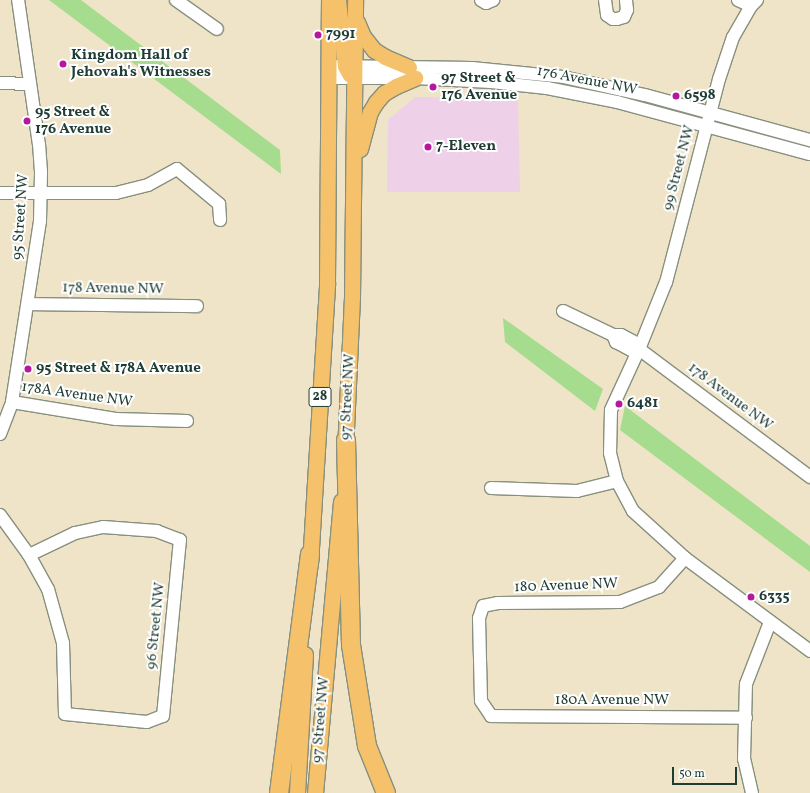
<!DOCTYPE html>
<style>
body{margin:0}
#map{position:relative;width:810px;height:793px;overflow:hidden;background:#efe4c8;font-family:Vollkorn,serif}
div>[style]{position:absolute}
.built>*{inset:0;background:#eed0e8}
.green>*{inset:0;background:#a5dc8d}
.roads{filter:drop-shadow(1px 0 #87907e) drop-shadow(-1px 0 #87907e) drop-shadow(0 1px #87907e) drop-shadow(0 -1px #87907e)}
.minor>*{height:12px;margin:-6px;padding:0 6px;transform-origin:6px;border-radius:6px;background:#fff}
.major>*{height:15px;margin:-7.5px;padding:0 7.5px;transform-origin:7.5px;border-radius:7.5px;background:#f5c16b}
.highway>*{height:18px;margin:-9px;padding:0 9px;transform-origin:9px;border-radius:9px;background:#f5c16b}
.dots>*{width:11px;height:11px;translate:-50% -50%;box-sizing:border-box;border:2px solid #fff;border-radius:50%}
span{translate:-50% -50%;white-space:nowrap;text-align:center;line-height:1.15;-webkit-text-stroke:4px #fff;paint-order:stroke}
.shield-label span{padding:1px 3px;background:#fff;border:1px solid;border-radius:3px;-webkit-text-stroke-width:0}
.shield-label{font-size:14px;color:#1f3d34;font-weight:700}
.poi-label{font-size:15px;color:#1f3d34;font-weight:700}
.left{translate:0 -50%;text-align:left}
.street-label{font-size:15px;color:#1f3d34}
.scale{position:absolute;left:672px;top:767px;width:65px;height:18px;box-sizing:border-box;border:2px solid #1f3d34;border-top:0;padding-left:5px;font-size:12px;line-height:14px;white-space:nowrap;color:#1f3d34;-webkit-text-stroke:3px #fff;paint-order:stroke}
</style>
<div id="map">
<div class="built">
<div style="clip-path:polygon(415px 97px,518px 98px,520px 192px,387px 192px,388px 120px)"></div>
</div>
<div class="green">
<div style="clip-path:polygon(49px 0,81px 0,280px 150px,281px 174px)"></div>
<div style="clip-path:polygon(503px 318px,603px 389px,595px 411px,505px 342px)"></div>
<div style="clip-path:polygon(625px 406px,810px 546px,810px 572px,620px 430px)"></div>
</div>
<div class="roads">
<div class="minor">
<div style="left:176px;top:0;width:50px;rotate:35.3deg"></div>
<div style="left:481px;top:0;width:6px;rotate:31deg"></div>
<div style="left:486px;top:3px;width:8px;rotate:-23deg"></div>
<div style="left:605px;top:0;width:15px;rotate:82deg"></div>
<div style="left:607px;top:15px;width:7px;rotate:34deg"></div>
<div style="left:613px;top:19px;width:4px"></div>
<div style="left:617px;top:19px;width:7px;rotate:-16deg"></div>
<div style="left:624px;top:17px;width:8px;rotate:-67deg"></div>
<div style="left:627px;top:10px;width:10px;rotate:-96deg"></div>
<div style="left:738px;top:0;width:14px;rotate:25deg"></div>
<div style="left:757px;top:0;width:8px;rotate:135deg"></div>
<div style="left:751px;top:6px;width:36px;rotate:120deg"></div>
<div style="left:733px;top:37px;width:44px;rotate:108.4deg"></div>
<div style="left:719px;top:79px;width:210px;rotate:104.6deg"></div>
<div style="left:666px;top:282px;width:72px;rotate:111.9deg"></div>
<div style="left:639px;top:349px;width:67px;rotate:114.7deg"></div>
<div style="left:611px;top:410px;width:43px;rotate:91.3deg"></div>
<div style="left:610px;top:453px;width:29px;rotate:76deg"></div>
<div style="left:617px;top:481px;width:34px;rotate:62deg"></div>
<div style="left:633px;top:511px;width:70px;rotate:42.1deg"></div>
<div style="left:685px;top:558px;width:156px;rotate:36.6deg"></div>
<div style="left:328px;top:66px;width:144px;rotate:0.8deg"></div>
<div style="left:472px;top:68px;width:91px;rotate:5.6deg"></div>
<div style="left:563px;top:77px;width:84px;rotate:12.4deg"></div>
<div style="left:645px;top:95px;width:171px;rotate:15.3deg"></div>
<div style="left:328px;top:78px;width:87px"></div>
<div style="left:415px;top:78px;width:76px;rotate:3deg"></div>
<div style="left:491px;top:82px;width:56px;rotate:6.1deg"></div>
<div style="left:547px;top:88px;width:71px;rotate:11.3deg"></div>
<div style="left:617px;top:102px;width:200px;rotate:15.1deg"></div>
<div style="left:0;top:83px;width:30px;rotate:2deg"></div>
<div style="left:0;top:193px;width:116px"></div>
<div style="left:116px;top:193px;width:33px;rotate:-14deg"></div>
<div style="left:148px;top:185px;width:33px;rotate:-29deg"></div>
<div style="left:177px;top:169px;width:55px;rotate:39.8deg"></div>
<div style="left:219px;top:204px;width:16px;rotate:86deg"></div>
<div style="left:28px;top:304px;width:169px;rotate:0.7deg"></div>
<div style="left:563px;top:311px;width:55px;rotate:25.6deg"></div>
<div style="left:613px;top:335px;width:8px"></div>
<div style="left:621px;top:335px;width:19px;rotate:28deg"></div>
<div style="left:638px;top:344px;width:5px;rotate:79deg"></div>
<div style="left:613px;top:335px;width:8px;rotate:67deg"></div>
<div style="left:616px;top:342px;width:19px;rotate:28deg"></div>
<div style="left:633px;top:351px;width:6px;rotate:-18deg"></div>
<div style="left:639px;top:349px;width:214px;rotate:36.8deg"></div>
<div style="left:12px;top:402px;width:105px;rotate:9.3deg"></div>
<div style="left:116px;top:419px;width:71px;rotate:1.6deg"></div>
<div style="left:0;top:434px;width:34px;rotate:-69deg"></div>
<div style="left:12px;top:402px;width:183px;rotate:-81.2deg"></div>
<div style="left:40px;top:221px;width:49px;rotate:-88.8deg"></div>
<div style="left:41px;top:172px;width:27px;rotate:-94deg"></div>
<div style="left:39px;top:145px;width:147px;rotate:-98.2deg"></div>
<div style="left:491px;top:488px;width:86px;rotate:2deg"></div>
<div style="left:577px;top:491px;width:41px;rotate:-14deg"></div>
<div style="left:0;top:515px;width:49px;rotate:54.1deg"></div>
<div style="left:29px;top:555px;width:39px;rotate:61deg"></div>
<div style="left:48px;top:589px;width:56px;rotate:74.5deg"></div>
<div style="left:63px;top:643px;width:71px;rotate:88.4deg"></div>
<div style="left:65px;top:714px;width:82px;rotate:5.6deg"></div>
<div style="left:147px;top:722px;width:17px;rotate:-21deg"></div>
<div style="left:163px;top:716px;width:177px;rotate:-84.5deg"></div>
<div style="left:180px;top:540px;width:25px;rotate:-159deg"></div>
<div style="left:157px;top:531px;width:54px;rotate:-175.8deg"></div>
<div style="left:103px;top:527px;width:29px;rotate:168deg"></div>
<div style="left:75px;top:533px;width:51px;rotate:154.4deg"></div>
<div style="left:685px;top:558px;width:39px;rotate:132deg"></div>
<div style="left:659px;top:587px;width:42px;rotate:159deg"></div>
<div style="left:620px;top:602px;width:122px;rotate:179.5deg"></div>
<div style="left:498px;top:603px;width:15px;rotate:169deg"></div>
<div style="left:483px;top:606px;width:13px;rotate:108deg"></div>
<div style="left:479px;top:618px;width:83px;rotate:88.6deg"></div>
<div style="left:481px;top:701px;width:18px;rotate:56deg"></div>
<div style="left:491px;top:716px;width:255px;rotate:0.4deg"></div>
<div style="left:752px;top:793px;width:35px;rotate:-103deg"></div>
<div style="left:744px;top:759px;width:75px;rotate:-88.5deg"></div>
<div style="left:746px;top:684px;width:66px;rotate:-68.8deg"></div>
</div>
<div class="major">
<div style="left:338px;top:0;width:66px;rotate:83.9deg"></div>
<div style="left:345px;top:66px;width:10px;rotate:61deg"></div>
<div style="left:357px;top:22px;width:15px;rotate:67deg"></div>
<div style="left:363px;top:36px;width:18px;rotate:52deg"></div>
<div style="left:374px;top:50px;width:13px;rotate:32deg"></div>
<div style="left:385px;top:57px;width:26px;rotate:23deg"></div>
<div style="left:360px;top:149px;width:38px;rotate:-75deg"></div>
<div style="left:370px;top:112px;width:12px;rotate:-59deg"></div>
<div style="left:376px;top:102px;width:12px;rotate:-48deg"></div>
<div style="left:384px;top:93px;width:14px;rotate:-30deg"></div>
<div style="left:396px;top:86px;width:21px;rotate:-23deg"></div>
<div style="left:345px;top:451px;width:153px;rotate:-87.4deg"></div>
<div style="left:352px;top:298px;width:298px;rotate:-89.4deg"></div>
<div style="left:310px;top:564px;width:282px;rotate:-86.5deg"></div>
<div style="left:327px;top:283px;width:283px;rotate:-89.6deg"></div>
<div style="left:297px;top:793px;width:139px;rotate:-86.7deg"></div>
<div style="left:315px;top:793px;width:293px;rotate:-84.9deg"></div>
</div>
<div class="highway">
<div style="left:346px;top:440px;width:205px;rotate:88.6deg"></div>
<div style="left:351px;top:645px;width:102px;rotate:81deg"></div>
<div style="left:367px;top:746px;width:51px;rotate:68deg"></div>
<div style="left:279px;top:793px;width:241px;rotate:-82.6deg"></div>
</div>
</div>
<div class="dots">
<div style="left:318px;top:35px;background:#b5179e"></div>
<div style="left:63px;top:64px;background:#b5179e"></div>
<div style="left:433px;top:87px;background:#b5179e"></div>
<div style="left:676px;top:96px;background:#b5179e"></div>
<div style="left:27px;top:121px;background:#b5179e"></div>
<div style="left:428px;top:147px;background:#b5179e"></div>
<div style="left:28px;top:369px;background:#b5179e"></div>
<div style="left:619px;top:404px;background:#b5179e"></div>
<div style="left:751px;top:597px;background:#b5179e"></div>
</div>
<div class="shield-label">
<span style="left:320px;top:397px">28</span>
</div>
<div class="poi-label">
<span class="left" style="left:326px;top:35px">7991</span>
<span class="left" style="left:71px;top:64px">Kingdom Hall of<br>Jehovah's Witnesses</span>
<span class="left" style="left:441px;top:87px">97 Street &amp;<br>176 Avenue</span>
<span class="left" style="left:684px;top:96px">6598</span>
<span class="left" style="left:35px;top:121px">95 Street &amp;<br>176 Avenue</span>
<span class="left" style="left:436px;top:147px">7-Eleven</span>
<span class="left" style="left:36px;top:369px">95 Street &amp; 178A Avenue</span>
<span class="left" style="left:627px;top:404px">6481</span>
<span class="left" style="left:759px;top:597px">6335</span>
</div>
<div class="street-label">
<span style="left:587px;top:81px;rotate:11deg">176 Avenue NW</span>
<span style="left:679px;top:168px;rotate:-75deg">99 Street NW</span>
<span style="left:21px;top:217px;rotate:-86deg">95 Street NW</span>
<span style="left:113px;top:289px;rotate:1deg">178 Avenue NW</span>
<span style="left:77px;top:395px;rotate:8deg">178A Avenue NW</span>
<span style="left:348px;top:397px;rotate:-87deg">97 Street NW</span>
<span style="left:730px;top:397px;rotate:37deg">178 Avenue NW</span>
<span style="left:566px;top:586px;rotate:-2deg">180 Avenue NW</span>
<span style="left:156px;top:626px;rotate:-84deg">96 Street NW</span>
<span style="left:612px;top:701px">180A Avenue NW</span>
<span style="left:321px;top:720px;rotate:-85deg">97 Street NW</span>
</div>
<div class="scale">50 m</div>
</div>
